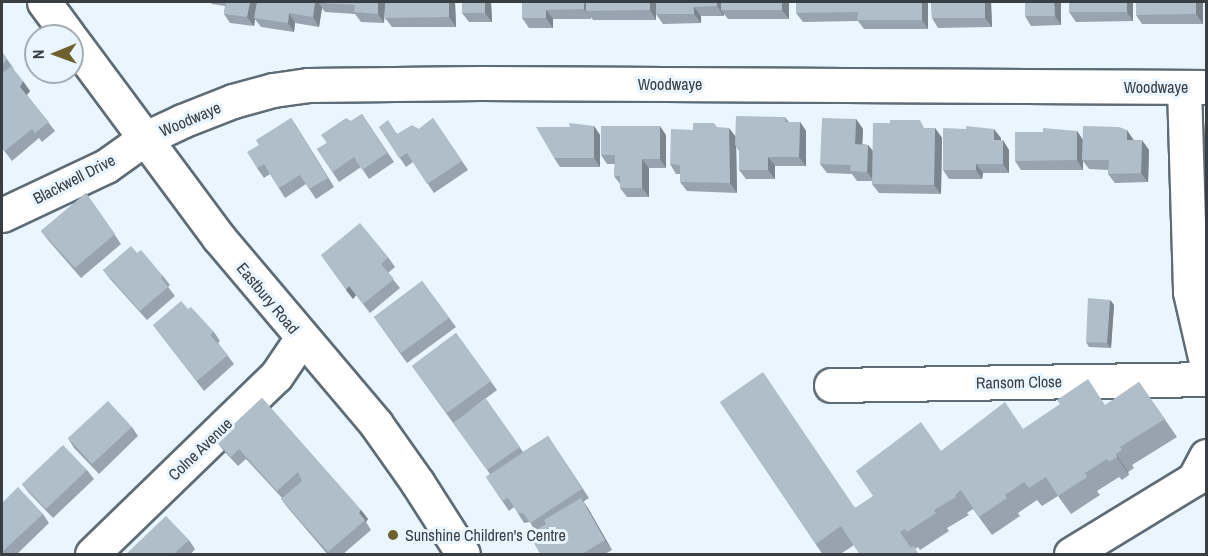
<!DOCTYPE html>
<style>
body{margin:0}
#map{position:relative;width:1208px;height:556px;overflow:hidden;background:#e9f5ff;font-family:"Archivo Narrow",sans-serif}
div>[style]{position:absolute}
.roads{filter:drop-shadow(2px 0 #5e6c76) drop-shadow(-2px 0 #5e6c76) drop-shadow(0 2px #5e6c76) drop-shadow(0 -2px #5e6c76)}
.minor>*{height:33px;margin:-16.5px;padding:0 16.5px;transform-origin:16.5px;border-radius:16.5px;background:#fff}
.major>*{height:33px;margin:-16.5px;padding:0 16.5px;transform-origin:16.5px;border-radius:16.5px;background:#fff}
.wall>*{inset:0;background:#97a3ae}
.shaded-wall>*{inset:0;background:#7b858d}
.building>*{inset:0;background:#b0beca}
.dots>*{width:16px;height:16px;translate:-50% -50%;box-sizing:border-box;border:3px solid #e9f5ff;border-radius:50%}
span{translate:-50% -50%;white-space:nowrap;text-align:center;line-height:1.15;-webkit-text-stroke:6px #e9f5ff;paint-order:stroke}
.street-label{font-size:16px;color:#383e42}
.poi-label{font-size:16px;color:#383e42}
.left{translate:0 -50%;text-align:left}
.frame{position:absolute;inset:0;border:3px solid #383e42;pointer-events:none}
.north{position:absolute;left:24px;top:24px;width:60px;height:60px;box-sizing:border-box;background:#e9f5ff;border:2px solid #a2acb3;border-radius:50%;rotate:269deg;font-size:16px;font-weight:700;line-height:24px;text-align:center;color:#383e42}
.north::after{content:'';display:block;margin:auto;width:21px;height:27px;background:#70602d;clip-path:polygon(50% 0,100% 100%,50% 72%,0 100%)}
</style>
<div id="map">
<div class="roads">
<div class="minor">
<div style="left:1184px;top:87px;width:205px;rotate:88.3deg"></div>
<div style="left:1190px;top:292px;width:72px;rotate:77.1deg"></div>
<div style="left:2px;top:215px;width:115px;rotate:-25.2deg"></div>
<div style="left:106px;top:166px;width:47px;rotate:-35.4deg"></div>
<div style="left:144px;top:139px;width:42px;rotate:-25.3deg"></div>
<div style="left:182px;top:121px;width:55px;rotate:-21.4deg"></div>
<div style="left:233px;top:101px;width:41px;rotate:-15.4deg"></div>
<div style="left:273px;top:90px;width:35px;rotate:-8deg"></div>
<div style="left:308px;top:85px;width:173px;rotate:-0.7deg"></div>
<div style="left:481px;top:83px;width:725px;rotate:0.32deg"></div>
<div style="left:831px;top:385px;width:375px;rotate:-0.9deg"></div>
<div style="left:92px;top:554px;width:256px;rotate:-44.1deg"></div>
<div style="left:276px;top:376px;width:45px;rotate:-56deg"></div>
<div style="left:1071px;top:554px;width:144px;rotate:-31.4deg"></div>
<div style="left:1194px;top:479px;width:26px;rotate:-62deg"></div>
</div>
<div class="major">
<div style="left:44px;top:2px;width:42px;rotate:53.7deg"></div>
<div style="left:72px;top:40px;width:247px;rotate:53.4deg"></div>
<div style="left:219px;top:238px;width:243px;rotate:49.8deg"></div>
<div style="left:376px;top:424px;width:71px;rotate:54.7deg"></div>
<div style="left:417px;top:482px;width:85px;rotate:57.4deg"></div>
</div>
</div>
<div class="wall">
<div style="clip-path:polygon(210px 2px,455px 2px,456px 27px,392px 27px,385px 18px,385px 6px,384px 23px,361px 22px,355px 14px,325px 12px,322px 8px,319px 27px,295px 23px,294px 32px,261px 27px,255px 19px,254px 26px,230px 23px,224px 14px,225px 6px,212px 4px)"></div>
<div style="clip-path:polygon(462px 2px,520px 2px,491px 2px,492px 22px,469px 22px,462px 13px)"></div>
<div style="clip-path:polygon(522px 2px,789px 2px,789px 19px,728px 19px,724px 14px,724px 16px,701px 16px,701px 23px,663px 24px,656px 14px,656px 20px,593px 20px,591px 17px,591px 19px,553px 19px,553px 28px,529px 28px,522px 18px)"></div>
<div style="clip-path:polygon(796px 2px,928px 2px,928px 29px,864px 29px,858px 21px,803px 22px,796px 13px)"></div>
<div style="clip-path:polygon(931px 2px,991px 2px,992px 27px,938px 28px,932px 18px)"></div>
<div style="clip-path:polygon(1025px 2px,1061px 2px,1061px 25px,1031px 26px,1025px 16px)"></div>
<div style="clip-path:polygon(1133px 2px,1133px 21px,1076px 22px,1069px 12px)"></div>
<div style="clip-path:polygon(1136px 2px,1203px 2px,1203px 24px,1142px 24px,1136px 15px)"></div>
<div style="clip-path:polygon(2px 52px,14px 69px,13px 69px,30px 91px,27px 95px,55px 131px,42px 142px,39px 138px,12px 161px,2px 148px)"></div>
<div style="clip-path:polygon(362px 114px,394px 162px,369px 179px,361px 167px,339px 182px,317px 149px,327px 143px,351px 121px)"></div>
<div style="clip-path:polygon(785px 117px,789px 122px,800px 122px,806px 131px,806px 166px,775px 166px,775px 179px,746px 179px,739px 170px,739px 151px,736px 146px,737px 193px,687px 191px,680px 182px,680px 174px,676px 174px,670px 164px,693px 130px,717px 127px,736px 137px)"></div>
<div style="clip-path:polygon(291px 118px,334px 187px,316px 199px,306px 184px,285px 198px,270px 174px,264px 178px,257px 168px,259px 145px)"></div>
<div style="clip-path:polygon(433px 118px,468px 170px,434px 193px,413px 162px,406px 167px,379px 127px,398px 134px,419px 129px)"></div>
<div style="clip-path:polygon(856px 119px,863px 129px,862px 144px,868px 145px,873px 151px,925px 128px,935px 128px,942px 138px,941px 194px,879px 193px,872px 184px,872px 181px,857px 181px,852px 174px,827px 173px,820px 164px)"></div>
<div style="clip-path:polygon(594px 126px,600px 135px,600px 167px,560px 167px,554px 158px)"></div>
<div style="clip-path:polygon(1077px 131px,1083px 140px,1133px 139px,1149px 150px,1148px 182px,1115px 183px,1108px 174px,1108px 170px,1089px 169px,1083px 161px,1083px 170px,1021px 170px,1015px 161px,1043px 132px)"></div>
<div style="clip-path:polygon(666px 135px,666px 168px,649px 168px,649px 197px,627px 197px,620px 188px,620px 184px,614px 176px,615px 164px,607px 164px,601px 155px)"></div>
<div style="clip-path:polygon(1001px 138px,1001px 140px,1009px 150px,1009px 173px,983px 173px,982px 179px,949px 179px,943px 170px)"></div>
<div style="clip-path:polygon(86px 193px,121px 244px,81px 278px,48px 240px,41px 231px)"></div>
<div style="clip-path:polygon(137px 253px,163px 276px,170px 285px,168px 287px,175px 296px,147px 320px,110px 279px,103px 270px)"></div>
<div style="clip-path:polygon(321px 255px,388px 257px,395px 267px,388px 273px,400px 288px,370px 313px,356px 295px,353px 299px)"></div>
<div style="clip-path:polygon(422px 281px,456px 327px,407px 363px,374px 317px)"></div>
<div style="clip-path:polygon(1110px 300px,1114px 305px,1111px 348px,1089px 347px,1086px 342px)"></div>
<div style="clip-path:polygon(188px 309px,214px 332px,220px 341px,218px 343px,234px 364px,204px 391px,153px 325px)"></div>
<div style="clip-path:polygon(456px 333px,497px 390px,461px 417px,486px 399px,523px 452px,548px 436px,589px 498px,583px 502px,612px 550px,603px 555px,541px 555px,535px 531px,530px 522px,524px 523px,514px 507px,509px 511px,486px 477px,490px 474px,412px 366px)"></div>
<div style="clip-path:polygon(1139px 382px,1177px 437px,1132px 465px,1134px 468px,1128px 472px,1129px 475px,1122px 480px,1119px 477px,1097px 491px,1100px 495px,1071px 514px,1058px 496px,1042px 506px,1037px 500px,1018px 513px,1020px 516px,992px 535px,973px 509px,967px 513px,969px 515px,947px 528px,949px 531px,920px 550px,918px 547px,915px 549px,854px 545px,839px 555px,823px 555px,720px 402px,856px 508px,941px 451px,1023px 429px,1106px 405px)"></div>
<div style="clip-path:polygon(262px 398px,361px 510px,368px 519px,366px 522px,371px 530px,342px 555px,328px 555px,288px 508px,281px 499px,282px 498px,246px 459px,238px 466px,223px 450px,216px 441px)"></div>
<div style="clip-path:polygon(132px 427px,138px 436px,99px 474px,74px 448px,68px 438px)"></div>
<div style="clip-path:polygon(87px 470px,94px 479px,53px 518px,29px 493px,22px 484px)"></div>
<div style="clip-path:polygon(2px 503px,43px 514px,49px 523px,16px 555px,2px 555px)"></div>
<div style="clip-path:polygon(189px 540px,195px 549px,190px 555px,125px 555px)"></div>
</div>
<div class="shaded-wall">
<div style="clip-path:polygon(250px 2px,258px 2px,254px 26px,247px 17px)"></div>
<div style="clip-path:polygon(315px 2px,323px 2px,319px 3px,322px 8px,319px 27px,313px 17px)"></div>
<div style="clip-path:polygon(378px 2px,385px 2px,384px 23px,378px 14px)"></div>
<div style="clip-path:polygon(449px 2px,455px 2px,456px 27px,449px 17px)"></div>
<div style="clip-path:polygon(485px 2px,491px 2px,492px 22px,485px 13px)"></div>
<div style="clip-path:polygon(584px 2px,591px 2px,586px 11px,591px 19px,584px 9px)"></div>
<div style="clip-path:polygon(650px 2px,656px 2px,656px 20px,650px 10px)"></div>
<div style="clip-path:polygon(717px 2px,724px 2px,721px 10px,724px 14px,724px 16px,717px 6px)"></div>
<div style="clip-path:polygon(782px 2px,789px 2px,789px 19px,782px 10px)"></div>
<div style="clip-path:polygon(922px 2px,928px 2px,928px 29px,922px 20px)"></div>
<div style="clip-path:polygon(985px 2px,991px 2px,992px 27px,985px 18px)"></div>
<div style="clip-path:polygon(1054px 2px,1061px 2px,1061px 25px,1055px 16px)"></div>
<div style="clip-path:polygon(1127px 2px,1133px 2px,1133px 21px,1127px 12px)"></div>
<div style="clip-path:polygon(1196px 2px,1203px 2px,1203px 24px,1196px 14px)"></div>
<div style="clip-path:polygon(694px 7px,701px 16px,701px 23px,694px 14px)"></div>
<div style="clip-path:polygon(546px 10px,553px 19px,553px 28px,546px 18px)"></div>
<div style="clip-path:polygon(289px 13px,295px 23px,294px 32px,288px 23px)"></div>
<div style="clip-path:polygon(23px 81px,30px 91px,26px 96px,20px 87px)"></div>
<div style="clip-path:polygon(291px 118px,297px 127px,334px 187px,328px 178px)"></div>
<div style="clip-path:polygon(856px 119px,863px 129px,862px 153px,855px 144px)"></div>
<div style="clip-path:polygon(800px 122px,806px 131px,806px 166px,799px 157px)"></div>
<div style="clip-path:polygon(594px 126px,600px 135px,600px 167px,594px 158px)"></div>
<div style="clip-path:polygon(660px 126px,666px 135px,666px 168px,660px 159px)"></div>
<div style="clip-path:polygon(729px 128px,736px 137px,737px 193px,730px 183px)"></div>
<div style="clip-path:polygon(935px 128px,942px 138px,941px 194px,934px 185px)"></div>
<div style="clip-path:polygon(994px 129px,1001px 138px,1000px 150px,994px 140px)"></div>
<div style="clip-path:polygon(1127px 130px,1133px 139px,1134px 149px,1127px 140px)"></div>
<div style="clip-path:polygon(1077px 131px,1083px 140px,1082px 160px,1083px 161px,1083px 170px,1077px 160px)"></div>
<div style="clip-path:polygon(1003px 140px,1009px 150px,1009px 173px,1003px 164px)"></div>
<div style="clip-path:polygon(1142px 140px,1149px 150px,1148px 182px,1141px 173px)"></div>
<div style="clip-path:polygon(868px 145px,875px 154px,874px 181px,867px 172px)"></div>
<div style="clip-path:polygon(768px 157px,775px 166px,775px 179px,768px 170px)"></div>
<div style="clip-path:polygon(642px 159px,649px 168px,649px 197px,642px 188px)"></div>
<div style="clip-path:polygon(976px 164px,983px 173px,982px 179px,976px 170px)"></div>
<div style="clip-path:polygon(349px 286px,356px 295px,353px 299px,346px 290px)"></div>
<div style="clip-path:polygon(1110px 300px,1114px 305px,1111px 348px,1107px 343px)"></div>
<div style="clip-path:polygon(1116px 454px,1128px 472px,1129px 475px,1117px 457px)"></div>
<div style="clip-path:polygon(581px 498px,588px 508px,612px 550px,605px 540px)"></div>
<div style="clip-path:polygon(361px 510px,368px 519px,366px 522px,359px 513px)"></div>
</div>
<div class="building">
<div style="clip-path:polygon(226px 2px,250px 2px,247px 17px,224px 14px)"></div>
<div style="clip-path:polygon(257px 2px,315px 2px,313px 17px,289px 13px,288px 23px,254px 18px)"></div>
<div style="clip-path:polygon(319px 2px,378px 2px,378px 14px,354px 12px,355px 5px,319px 3px)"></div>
<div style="clip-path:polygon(385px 2px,449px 2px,449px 17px,385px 18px)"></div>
<div style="clip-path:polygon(462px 2px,485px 2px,485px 13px,462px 13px)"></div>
<div style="clip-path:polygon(522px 2px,584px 2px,584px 9px,546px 10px,546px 18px,522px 18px)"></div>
<div style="clip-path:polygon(586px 2px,650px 2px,650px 10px,586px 11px)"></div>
<div style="clip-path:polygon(656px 2px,717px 2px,717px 6px,694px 7px,694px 14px,656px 14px)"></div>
<div style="clip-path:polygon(721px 2px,782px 2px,782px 10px,721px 10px)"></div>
<div style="clip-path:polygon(796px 2px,922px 2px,922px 20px,857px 20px,858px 12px,796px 13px)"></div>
<div style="clip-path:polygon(931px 2px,985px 2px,985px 18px,932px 18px)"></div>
<div style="clip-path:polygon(1025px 2px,1054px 2px,1055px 16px,1025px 16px)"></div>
<div style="clip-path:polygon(1069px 2px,1127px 2px,1127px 12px,1069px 12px)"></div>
<div style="clip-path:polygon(1136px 2px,1196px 2px,1196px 14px,1136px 15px)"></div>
<div style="clip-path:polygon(1205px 2px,1206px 2px,1206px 17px,1205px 17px)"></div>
<div style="clip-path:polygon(2px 52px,7px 59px,2px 65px)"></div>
<div style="clip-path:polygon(11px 66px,23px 81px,20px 87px,49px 122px,35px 133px,32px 129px,5px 151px,2px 147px,2px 74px)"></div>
<div style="clip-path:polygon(362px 114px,387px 153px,362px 170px,354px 157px,333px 172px,317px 149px,327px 143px,321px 135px,346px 118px,351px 121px)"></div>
<div style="clip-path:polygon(736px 116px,785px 117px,785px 122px,800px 122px,799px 157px,768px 157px,768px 170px,739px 170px,739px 149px,735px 145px)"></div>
<div style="clip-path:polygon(291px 118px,328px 178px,309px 189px,300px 175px,279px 188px,264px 164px,257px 168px,247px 152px,259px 145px,256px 140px)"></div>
<div style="clip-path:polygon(433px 118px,462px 161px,427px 184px,407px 153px,399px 158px,379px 127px,388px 120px,397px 134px,412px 125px,419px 129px)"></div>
<div style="clip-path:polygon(822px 118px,856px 119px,855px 144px,868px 145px,867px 172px,850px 171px,851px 165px,820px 164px)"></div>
<div style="clip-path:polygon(890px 120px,920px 120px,924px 128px,935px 128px,934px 185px,872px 184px,873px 123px,890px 123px)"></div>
<div style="clip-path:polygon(569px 123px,594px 126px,594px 158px,554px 158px,536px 127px,570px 127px)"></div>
<div style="clip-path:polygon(693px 123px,714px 123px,717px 127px,729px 128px,730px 183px,680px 182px,680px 165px,670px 164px,671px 129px,693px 130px)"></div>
<div style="clip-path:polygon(601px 126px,660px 126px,660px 159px,642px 159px,642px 188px,620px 188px,620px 176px,614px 176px,615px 155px,601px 155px)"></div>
<div style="clip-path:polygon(966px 126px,994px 129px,994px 140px,1003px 140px,1003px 164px,976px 164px,976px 170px,943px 170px,943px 128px,966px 129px)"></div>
<div style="clip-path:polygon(1083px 126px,1119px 127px,1127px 130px,1127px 140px,1142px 140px,1141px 173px,1108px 174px,1109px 160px,1082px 160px)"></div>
<div style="clip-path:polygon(1043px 128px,1077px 131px,1077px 160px,1015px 161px,1015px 132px,1043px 132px)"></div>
<div style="clip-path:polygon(86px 193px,115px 234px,75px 268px,41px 231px)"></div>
<div style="clip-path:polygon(360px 223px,388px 257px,381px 264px,394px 279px,363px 304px,349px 286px,346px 290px,321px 255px)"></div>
<div style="clip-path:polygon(131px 246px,137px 253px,141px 250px,163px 276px,161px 278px,168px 287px,140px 311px,103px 270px)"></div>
<div style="clip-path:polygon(422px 281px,449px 318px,401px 353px,374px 317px)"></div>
<div style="clip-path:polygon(1088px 298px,1110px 300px,1107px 343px,1086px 342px)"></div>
<div style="clip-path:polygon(181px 301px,188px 309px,191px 307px,214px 332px,210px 335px,228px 355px,197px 381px,153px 325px)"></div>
<div style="clip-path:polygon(456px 333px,491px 381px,447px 413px,412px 366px)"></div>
<div style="clip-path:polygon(763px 372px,855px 508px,873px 496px,856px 471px,921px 422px,941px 451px,1005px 402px,1023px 429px,1060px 404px,1057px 400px,1088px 379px,1105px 405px,1139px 382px,1165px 419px,1120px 447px,1122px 450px,1116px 454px,1117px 457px,1109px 462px,1107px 459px,1085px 473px,1087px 477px,1058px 496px,1046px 477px,1029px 488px,1024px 482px,1005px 495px,1007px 498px,979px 517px,961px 490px,955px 495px,956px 497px,934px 510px,936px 513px,907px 532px,905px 529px,900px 532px,911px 548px,914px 546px,919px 555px,860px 555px,841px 526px,816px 544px,720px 402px)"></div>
<div style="clip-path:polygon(262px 398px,361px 510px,359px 513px,365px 520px,328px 552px,281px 499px,302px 481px,298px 472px,277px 491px,239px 449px,231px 457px,216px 441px)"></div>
<div style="clip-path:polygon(486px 399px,520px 447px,487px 470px,453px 423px)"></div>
<div style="clip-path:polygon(108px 401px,132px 427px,92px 464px,68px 438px)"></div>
<div style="clip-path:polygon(548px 436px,582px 489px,530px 523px,523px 513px,518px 513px,508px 498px,502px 501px,486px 477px)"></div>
<div style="clip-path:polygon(63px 445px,87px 470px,46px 509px,22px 484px)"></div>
<div style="clip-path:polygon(18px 487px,43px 514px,2px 552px,2px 503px)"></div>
<div style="clip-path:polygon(581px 498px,605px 540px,582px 554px,583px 555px,541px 555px,529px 535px,546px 524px,544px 520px)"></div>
<div style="clip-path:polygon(166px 516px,189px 540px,173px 555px,125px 555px)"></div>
</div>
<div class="dots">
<div style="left:393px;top:535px;background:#70602d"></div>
</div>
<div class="street-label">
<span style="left:670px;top:84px">Woodwaye</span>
<span style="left:1156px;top:87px">Woodwaye</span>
<span style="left:190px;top:119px;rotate:-23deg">Woodwaye</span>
<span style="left:74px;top:179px;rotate:-27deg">Blackwell Drive</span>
<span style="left:268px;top:298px;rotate:50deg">Eastbury Road</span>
<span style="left:1019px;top:382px;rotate:-1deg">Ransom Close</span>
<span style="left:200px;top:449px;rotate:-44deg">Colne Avenue</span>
</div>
<div class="poi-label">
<span class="left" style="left:405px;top:535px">Sunshine Children's Centre</span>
</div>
<div class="frame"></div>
<div class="north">N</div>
</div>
